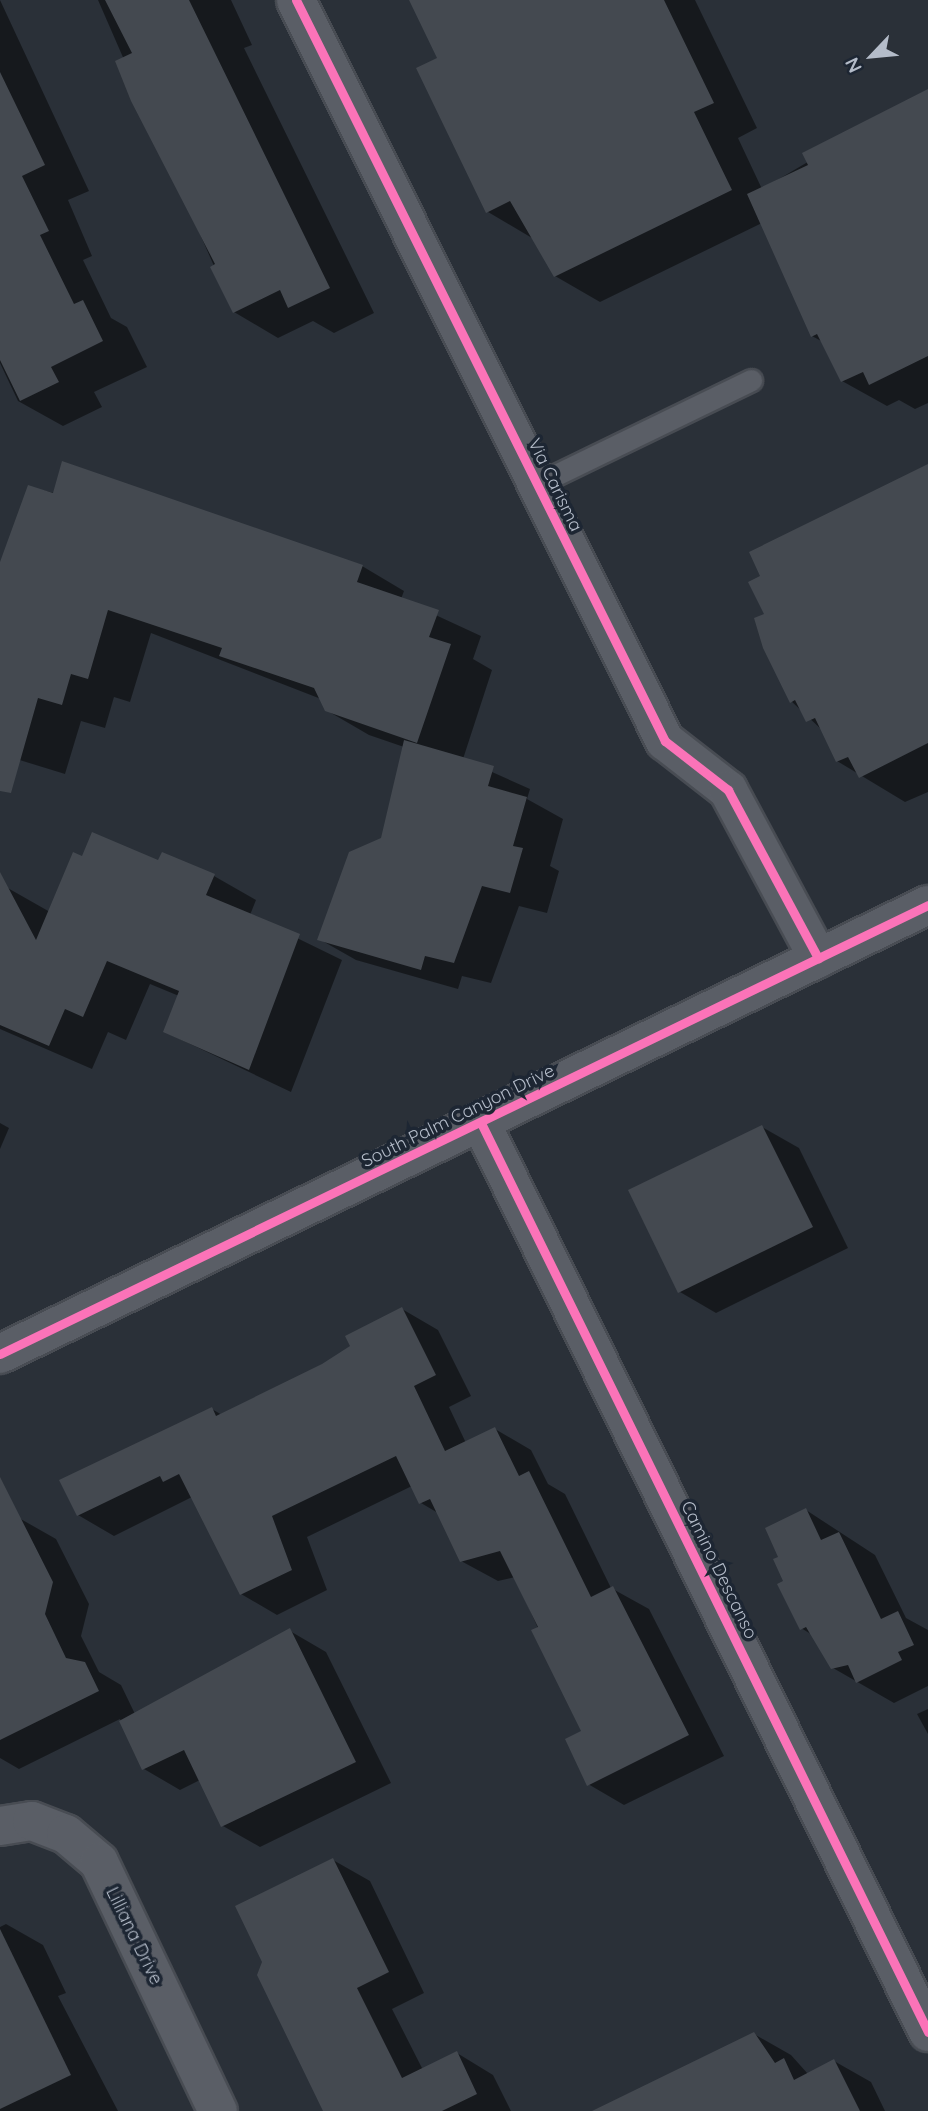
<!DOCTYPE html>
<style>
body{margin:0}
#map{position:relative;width:928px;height:2111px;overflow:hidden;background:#2a3038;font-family:Quicksand,sans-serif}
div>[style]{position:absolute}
.shadow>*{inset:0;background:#0007}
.building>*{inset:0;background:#444950}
.roads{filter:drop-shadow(2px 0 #484c53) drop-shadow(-2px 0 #484c53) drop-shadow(0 2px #484c53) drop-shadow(0 -2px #484c53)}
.service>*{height:21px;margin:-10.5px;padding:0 10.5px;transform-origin:10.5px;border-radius:10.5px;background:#5a5e66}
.minor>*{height:38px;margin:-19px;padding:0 19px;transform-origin:19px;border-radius:19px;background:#5a5e66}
.tertiary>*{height:38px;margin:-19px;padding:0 19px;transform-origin:19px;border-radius:19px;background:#5a5e66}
.cycleway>*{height:9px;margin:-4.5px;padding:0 4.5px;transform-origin:4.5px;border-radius:4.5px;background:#fb73b8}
span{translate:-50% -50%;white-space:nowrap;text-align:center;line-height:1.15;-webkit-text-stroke:7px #1d2633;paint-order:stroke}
.street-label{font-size:18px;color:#b4bcc9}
.north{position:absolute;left:837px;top:21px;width:70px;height:70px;-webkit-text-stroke:5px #1d2633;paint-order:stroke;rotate:244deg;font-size:19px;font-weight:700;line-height:28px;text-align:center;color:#b4bcc9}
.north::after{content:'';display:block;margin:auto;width:24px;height:32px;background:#b4bcc9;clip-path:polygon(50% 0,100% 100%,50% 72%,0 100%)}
</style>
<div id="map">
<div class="shadow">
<div style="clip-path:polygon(0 0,89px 191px,68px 200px,92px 256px,83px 260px,111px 318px,127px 327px,147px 367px,94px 392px,102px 407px,63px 426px,18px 401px,0 363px)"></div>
<div style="clip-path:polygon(98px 0,231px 0,252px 45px,244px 48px,374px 313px,334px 333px,313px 321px,278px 338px,234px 312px)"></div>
<div style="clip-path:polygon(411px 0,695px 0,757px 128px,738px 138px,762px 189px,928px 91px,928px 403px,915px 409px,899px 400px,887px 406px,842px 381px,823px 342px,812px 336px,762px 223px,600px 302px,555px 276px,532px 238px,488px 212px,439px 58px)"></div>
<div style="clip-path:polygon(928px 472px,928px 792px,905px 802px,837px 761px,822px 730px,791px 701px,766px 615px)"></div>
<div style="clip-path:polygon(29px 487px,362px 566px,404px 591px,401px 599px,481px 636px,473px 659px,492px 670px,463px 759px,530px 789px,527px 799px,563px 819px,550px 866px,559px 871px,547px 913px,519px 906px,491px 983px,462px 976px,458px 989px,356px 960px,319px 939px,382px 839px,404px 747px,369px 735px,326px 710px,321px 699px,151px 633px,130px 702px,114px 697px,105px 728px,81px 721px,65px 774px,0 754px,0 569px)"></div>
<div style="clip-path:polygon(83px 858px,159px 862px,214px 876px,256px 900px,250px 915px,342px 960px,291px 1092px,165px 1032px,179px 996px,150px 984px,126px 1040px,108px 1032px,92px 1069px,0 1029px,0 890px,6px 887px,50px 912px)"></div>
<div style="clip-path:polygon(0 1123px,9px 1128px,0 1149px)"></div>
<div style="clip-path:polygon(762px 1127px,799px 1148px,848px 1248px,716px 1313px,680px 1292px)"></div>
<div style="clip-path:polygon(402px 1309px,438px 1330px,471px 1396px,449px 1407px,466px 1443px,495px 1429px,531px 1450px,548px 1484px,565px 1494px,611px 1588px,649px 1609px,724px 1756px,624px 1805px,588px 1784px,584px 1731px,515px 1577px,498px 1581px,461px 1561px,438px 1513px,421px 1503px,412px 1486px,307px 1537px,327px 1590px,277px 1615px,241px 1594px,192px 1497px,114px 1536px,78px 1515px,212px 1409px,222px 1415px,323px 1366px)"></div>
<div style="clip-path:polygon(806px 1510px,875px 1555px,906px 1618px,928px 1630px,928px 1686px,894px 1703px,833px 1668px,814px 1636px,801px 1628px,781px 1557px)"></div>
<div style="clip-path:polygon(19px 1518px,56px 1539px,89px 1604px,81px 1636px,99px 1672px,121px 1685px,135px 1714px,290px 1631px,326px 1652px,391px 1783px,260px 1847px,223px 1826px,200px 1780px,180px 1790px,144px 1769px,120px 1719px,19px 1769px,0 1758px,0 1527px)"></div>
<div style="clip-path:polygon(928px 1709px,928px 1734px,917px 1714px)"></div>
<div style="clip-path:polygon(333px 1860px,370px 1881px,424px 1993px,392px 2009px,423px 2070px,457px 2053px,493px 2075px,511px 2111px,325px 2111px)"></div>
<div style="clip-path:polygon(6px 1924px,43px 1945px,66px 1993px,58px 1996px,118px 2111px,0 2111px,0 1927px)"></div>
<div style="clip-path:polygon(754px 2034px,791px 2055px,808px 2074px,834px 2061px,871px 2082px,885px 2111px,629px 2111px)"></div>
</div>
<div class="building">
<div style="clip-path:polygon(105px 0,189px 0,330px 288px,288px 308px,280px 290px,233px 313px,210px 267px,215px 264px,131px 101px,115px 61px,132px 53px)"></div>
<div style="clip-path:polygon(409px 0,664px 0,714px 103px,694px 112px,732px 190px,554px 277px,510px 201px,486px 213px,416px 68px,437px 58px)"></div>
<div style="clip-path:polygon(0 72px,45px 165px,22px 176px,49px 231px,40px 235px,74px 304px,83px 300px,103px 341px,51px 367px,59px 382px,20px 401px,0 360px)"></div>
<div style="clip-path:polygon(928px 89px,928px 356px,869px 385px,863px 372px,841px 382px,817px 334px,811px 337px,747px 194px,808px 165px,802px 153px)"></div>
<div style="clip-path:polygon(62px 461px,363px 565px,357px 582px,439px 610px,429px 637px,451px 644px,417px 743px,325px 711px,314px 688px,219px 656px,222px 648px,108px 610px,88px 679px,71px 674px,62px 705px,38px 698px,11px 793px,0 791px,0 562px,28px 485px,53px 493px)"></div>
<div style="clip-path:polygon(928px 464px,928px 743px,859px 778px,848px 757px,836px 762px,815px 718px,806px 722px,795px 700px,790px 703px,763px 648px,754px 618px,764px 614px,748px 582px,760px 576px,749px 552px)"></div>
<div style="clip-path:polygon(404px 740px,494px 766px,488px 786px,527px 797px,513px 846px,523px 848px,510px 893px,482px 886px,454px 963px,425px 956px,421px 970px,317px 940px,349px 852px,381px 838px)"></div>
<div style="clip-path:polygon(92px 832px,158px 860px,162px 852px,215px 874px,206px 895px,300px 934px,249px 1070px,163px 1032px,179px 991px,107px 961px,83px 1017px,65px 1009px,49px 1046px,0 1025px,0 872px,36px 940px,73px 852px,82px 856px)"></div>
<div style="clip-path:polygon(762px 1125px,813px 1227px,678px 1293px,628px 1190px)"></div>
<div style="clip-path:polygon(402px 1307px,436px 1375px,414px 1386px,445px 1451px,495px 1427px,519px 1476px,529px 1471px,591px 1597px,613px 1586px,689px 1735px,587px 1786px,565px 1739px,581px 1731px,531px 1630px,538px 1627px,500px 1551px,460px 1562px,430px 1499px,419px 1504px,396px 1456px,272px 1516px,292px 1570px,240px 1595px,179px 1474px,163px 1482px,160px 1476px,77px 1516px,59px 1480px,212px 1407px,216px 1416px,322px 1364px,350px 1346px,345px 1336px)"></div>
<div style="clip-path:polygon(0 1477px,53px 1582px,45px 1614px,66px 1658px,85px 1662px,99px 1691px,0 1740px)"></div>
<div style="clip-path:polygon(806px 1508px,821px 1540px,839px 1532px,881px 1619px,898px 1611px,914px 1645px,898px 1652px,902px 1660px,856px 1683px,848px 1665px,831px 1669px,806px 1627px,800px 1630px,777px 1584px,783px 1581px,773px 1559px,778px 1557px,765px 1528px)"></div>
<div style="clip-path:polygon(290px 1628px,356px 1762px,221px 1827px,184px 1750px,142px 1770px,119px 1721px)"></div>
<div style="clip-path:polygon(333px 1858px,389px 1972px,357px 1988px,402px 2078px,457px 2051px,477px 2094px,442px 2111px,323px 2111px,257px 1975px,262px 1962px,235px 1906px)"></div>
<div style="clip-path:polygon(0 1929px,71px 2075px,0 2109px)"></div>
<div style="clip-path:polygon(754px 2032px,775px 2063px,784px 2058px,794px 2080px,834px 2059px,860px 2111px,592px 2111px)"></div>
</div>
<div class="roads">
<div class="service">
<div style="left:537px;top:484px;width:238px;rotate:-25.9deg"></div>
</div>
<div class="minor">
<div style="left:296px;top:0;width:828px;rotate:63.53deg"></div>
<div style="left:665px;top:741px;width:80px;rotate:37.9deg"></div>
<div style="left:728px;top:790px;width:191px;rotate:61.8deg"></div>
<div style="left:481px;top:1123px;width:1013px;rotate:63.81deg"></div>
<div style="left:0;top:1826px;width:32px;rotate:-9deg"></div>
<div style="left:32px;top:1821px;width:36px;rotate:21deg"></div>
<div style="left:66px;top:1834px;width:43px;rotate:40.3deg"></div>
<div style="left:99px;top:1862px;width:276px;rotate:64.5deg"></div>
</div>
<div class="tertiary">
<div style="left:0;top:1354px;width:1031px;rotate:-25.82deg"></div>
</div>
</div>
<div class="cycleway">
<div style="left:296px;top:0;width:828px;rotate:63.53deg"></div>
<div style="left:665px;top:741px;width:80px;rotate:37.9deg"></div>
<div style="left:728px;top:790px;width:191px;rotate:61.8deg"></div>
<div style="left:481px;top:1123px;width:1013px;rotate:63.81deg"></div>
<div style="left:0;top:1354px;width:1031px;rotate:-25.82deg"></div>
</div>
<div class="street-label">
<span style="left:555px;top:485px;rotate:64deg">Via Carisma</span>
<span style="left:458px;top:1116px;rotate:-26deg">South Palm Canyon Drive</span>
<span style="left:719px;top:1570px;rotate:64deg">Camino Descanso</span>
<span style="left:134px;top:1936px;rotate:64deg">Lilliana Drive</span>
</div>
<div class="north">N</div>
</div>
